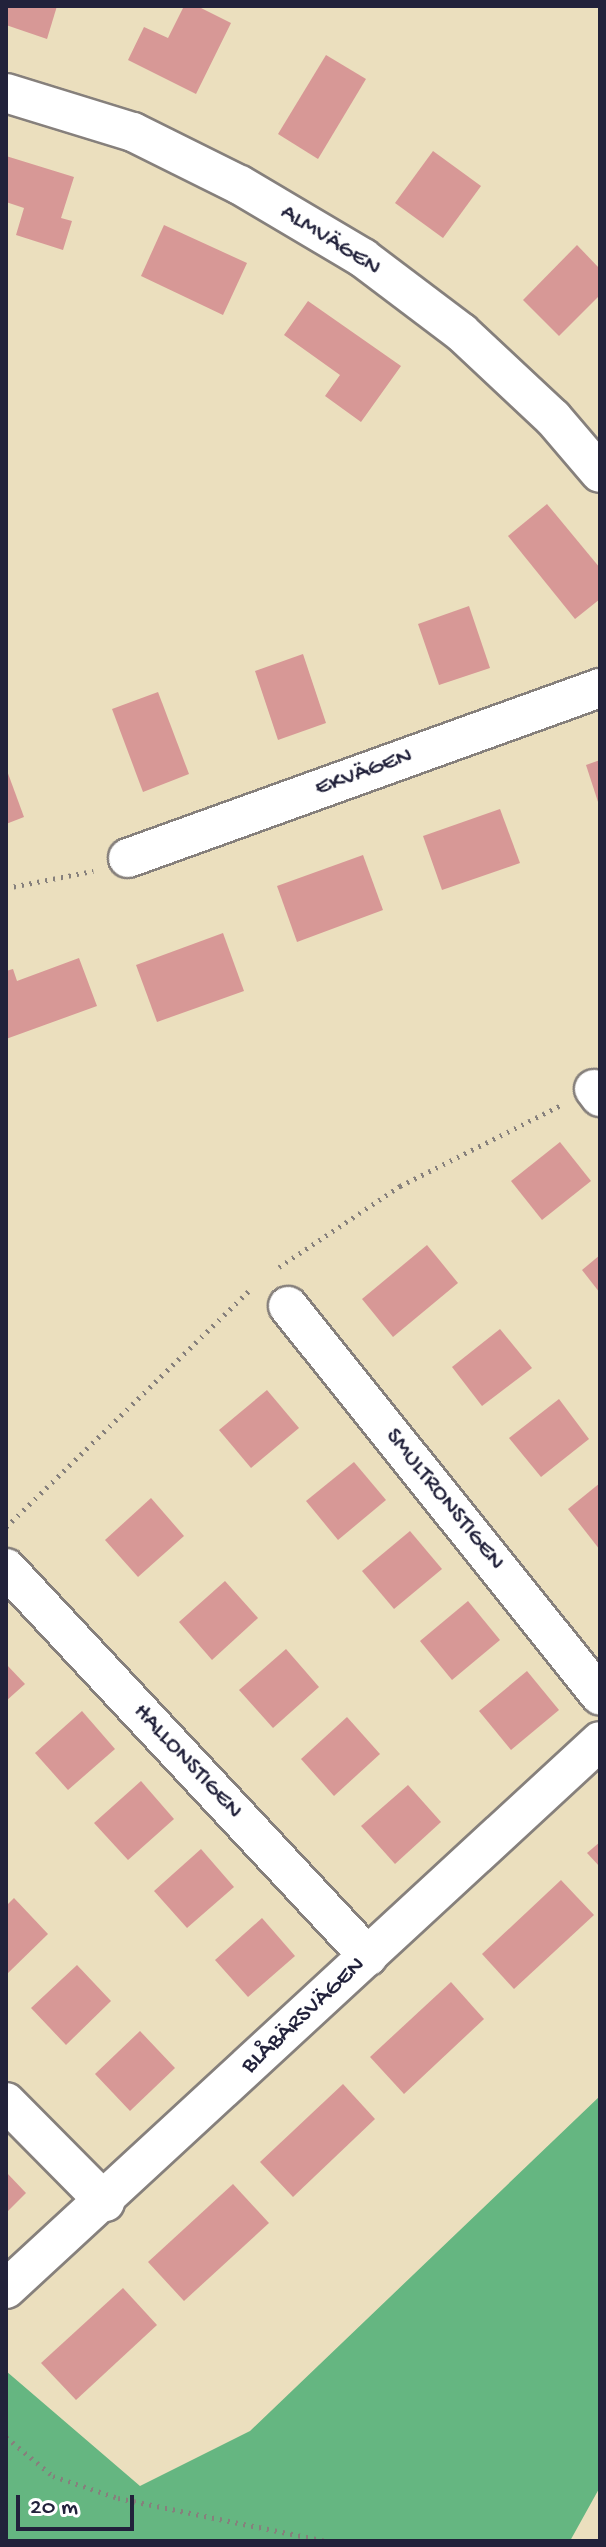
<!DOCTYPE html>
<meta charset="utf-8">
<style>
body{margin:0}
#map{position:relative;width:606px;height:2547px;overflow:hidden;background:#ebdfbe;font-family:"Gochi Hand",sans-serif}
div>[style]{position:absolute}
.forest>*{inset:0;background:#65b681}
.building>*{inset:0;background:#d79896}
.path>*{height:5px;margin-top:-2.5px;transform-origin:0;background:repeating-linear-gradient(90deg,#86807c 0 2px,transparent 0 8px)}
.roads{filter:drop-shadow(2px 0 #86807c) drop-shadow(-2px 0 #86807c) drop-shadow(0 2px #86807c) drop-shadow(0 -2px #86807c)}
.minor>*{height:38px;margin:-19px;padding:0 19px;transform-origin:19px;border-radius:19px;background:#fff}
span{translate:-50% -50%;white-space:nowrap;text-align:center;line-height:1.15;-webkit-text-stroke:7px #fff;paint-order:stroke}
.street-label{font-size:24px;color:#22223b}
.frame{position:absolute;inset:0;border:8px solid #22223b;pointer-events:none}
.scale{position:absolute;left:16px;top:2495px;width:118px;height:36px;box-sizing:border-box;border:4px solid #22223b;border-top:0;padding-left:10px;font-size:24px;line-height:28px;white-space:nowrap;color:#22223b;-webkit-text-stroke:6px #fff;paint-order:stroke}
</style>
<div id="map">
<div class="forest">
<div style="clip-path:polygon(600px 2096px,600px 2487px,570px 2541px,6px 2541px,6px 2371px,140px 2486px,250px 2431px)"></div>
</div>
<div class="building">
<div style="clip-path:polygon(6px 6px,57px 6px,47px 39px,6px 25px)"></div>
<div style="clip-path:polygon(184px 6px,197px 6px,231px 23px,196px 94px,128px 60px,144px 27px,168px 38px)"></div>
<div style="clip-path:polygon(326px 55px,366px 79px,318px 159px,278px 134px)"></div>
<div style="clip-path:polygon(433px 151px,481px 186px,443px 238px,395px 203px)"></div>
<div style="clip-path:polygon(6px 156px,74px 177px,61px 218px,72px 221px,63px 250px,16px 235px,24px 208px,6px 202px)"></div>
<div style="clip-path:polygon(164px 225px,247px 263px,223px 315px,141px 276px)"></div>
<div style="clip-path:polygon(577px 245px,600px 269px,600px 295px,559px 336px,523px 300px)"></div>
<div style="clip-path:polygon(308px 301px,401px 366px,361px 422px,325px 396px,340px 375px,284px 335px)"></div>
<div style="clip-path:polygon(547px 504px,600px 568px,600px 599px,575px 619px,508px 536px)"></div>
<div style="clip-path:polygon(469px 606px,490px 668px,439px 685px,418px 624px)"></div>
<div style="clip-path:polygon(303px 654px,326px 723px,278px 740px,255px 671px)"></div>
<div style="clip-path:polygon(158px 692px,189px 774px,143px 792px,112px 709px)"></div>
<div style="clip-path:polygon(600px 760px,600px 805px,599px 805px,586px 765px)"></div>
<div style="clip-path:polygon(6px 768px,24px 817px,6px 824px)"></div>
<div style="clip-path:polygon(500px 809px,520px 863px,442px 890px,423px 836px)"></div>
<div style="clip-path:polygon(363px 855px,383px 910px,297px 942px,277px 886px)"></div>
<div style="clip-path:polygon(223px 933px,244px 991px,157px 1022px,136px 965px)"></div>
<div style="clip-path:polygon(79px 958px,97px 1006px,6px 1039px,6px 971px,13px 969px,17px 981px)"></div>
<div style="clip-path:polygon(560px 1142px,591px 1181px,542px 1220px,511px 1181px)"></div>
<div style="clip-path:polygon(427px 1245px,458px 1283px,393px 1337px,362px 1299px)"></div>
<div style="clip-path:polygon(600px 1255px,600px 1293px,582px 1270px)"></div>
<div style="clip-path:polygon(500px 1329px,532px 1368px,482px 1406px,452px 1367px)"></div>
<div style="clip-path:polygon(267px 1390px,299px 1428px,251px 1468px,219px 1430px)"></div>
<div style="clip-path:polygon(559px 1399px,589px 1439px,541px 1477px,509px 1438px)"></div>
<div style="clip-path:polygon(354px 1462px,386px 1500px,338px 1540px,306px 1501px)"></div>
<div style="clip-path:polygon(600px 1483px,600px 1550px,568px 1509px)"></div>
<div style="clip-path:polygon(151px 1498px,184px 1536px,138px 1577px,105px 1540px)"></div>
<div style="clip-path:polygon(410px 1531px,442px 1569px,394px 1609px,362px 1571px)"></div>
<div style="clip-path:polygon(225px 1581px,258px 1618px,212px 1660px,179px 1622px)"></div>
<div style="clip-path:polygon(468px 1601px,500px 1640px,452px 1680px,420px 1641px)"></div>
<div style="clip-path:polygon(286px 1649px,319px 1687px,273px 1728px,239px 1690px)"></div>
<div style="clip-path:polygon(6px 1664px,25px 1684px,6px 1701px)"></div>
<div style="clip-path:polygon(527px 1671px,559px 1710px,511px 1750px,479px 1711px)"></div>
<div style="clip-path:polygon(82px 1711px,115px 1749px,68px 1790px,35px 1753px)"></div>
<div style="clip-path:polygon(347px 1717px,380px 1754px,334px 1796px,301px 1759px)"></div>
<div style="clip-path:polygon(141px 1781px,174px 1819px,128px 1860px,94px 1823px)"></div>
<div style="clip-path:polygon(408px 1785px,441px 1822px,395px 1864px,361px 1826px)"></div>
<div style="clip-path:polygon(600px 1842px,600px 1867px,587px 1853px)"></div>
<div style="clip-path:polygon(201px 1849px,234px 1887px,187px 1928px,154px 1891px)"></div>
<div style="clip-path:polygon(561px 1880px,594px 1915px,514px 1989px,482px 1954px)"></div>
<div style="clip-path:polygon(14px 1898px,48px 1934px,6px 1975px,6px 1906px)"></div>
<div style="clip-path:polygon(262px 1918px,295px 1956px,248px 1997px,215px 1960px)"></div>
<div style="clip-path:polygon(77px 1965px,111px 2001px,66px 2045px,31px 2008px)"></div>
<div style="clip-path:polygon(451px 1982px,484px 2019px,404px 2094px,370px 2057px)"></div>
<div style="clip-path:polygon(140px 2031px,175px 2068px,130px 2111px,95px 2074px)"></div>
<div style="clip-path:polygon(343px 2084px,375px 2119px,293px 2197px,260px 2162px)"></div>
<div style="clip-path:polygon(6px 2172px,26px 2193px,6px 2213px)"></div>
<div style="clip-path:polygon(233px 2184px,269px 2223px,184px 2301px,148px 2262px)"></div>
<div style="clip-path:polygon(123px 2288px,157px 2325px,76px 2400px,41px 2363px)"></div>
</div>
<div class="path">
<div style="left:6px;top:888px;width:89px;rotate:-11.1deg"></div>
<div style="left:279px;top:1267px;width:146px;rotate:-33.8deg"></div>
<div style="left:400px;top:1186px;width:180px;rotate:-26.7deg"></div>
<div style="left:6px;top:1527px;width:343px;rotate:-44.2deg"></div>
<div style="left:6px;top:2437px;width:61px;rotate:39.7deg"></div>
<div style="left:53px;top:2476px;width:69px;rotate:18.7deg"></div>
<div style="left:118px;top:2498px;width:211px;rotate:11.7deg"></div>
</div>
<div class="roads">
<div class="minor">
<div style="left:6px;top:93px;width:133px;rotate:17.1deg"></div>
<div style="left:133px;top:132px;width:119px;rotate:26.4deg"></div>
<div style="left:240px;top:185px;width:143px;rotate:30.7deg"></div>
<div style="left:363px;top:258px;width:123px;rotate:37.1deg"></div>
<div style="left:461px;top:332px;width:126px;rotate:43.1deg"></div>
<div style="left:553px;top:418px;width:72px;rotate:49.5deg"></div>
<div style="left:128px;top:858px;width:502px;rotate:-19.81deg"></div>
<div style="left:594px;top:1089px;width:10px;rotate:53deg"></div>
<div style="left:288px;top:1306px;width:499px;rotate:51.3deg"></div>
<div style="left:6px;top:1568px;width:531px;rotate:46.99deg"></div>
<div style="left:6px;top:2102px;width:141px;rotate:45.3deg"></div>
<div style="left:6px;top:2289px;width:808px;rotate:-42.69deg"></div>
</div>
</div>
<div class="street-label">
<span style="left:330px;top:241px;rotate:32deg">ALMVÄGEN</span>
<span style="left:364px;top:773px;rotate:-20deg">EKVÄGEN</span>
<span style="left:444px;top:1500px;rotate:51deg">SMULTRONSTIGEN</span>
<span style="left:187px;top:1762px;rotate:47deg">HALLONSTIGEN</span>
<span style="left:304px;top:2016px;rotate:-43deg">BLÅBÄRSVÄGEN</span>
</div>
<div class="frame"></div>
<div class="scale">20 m</div>
</div>
